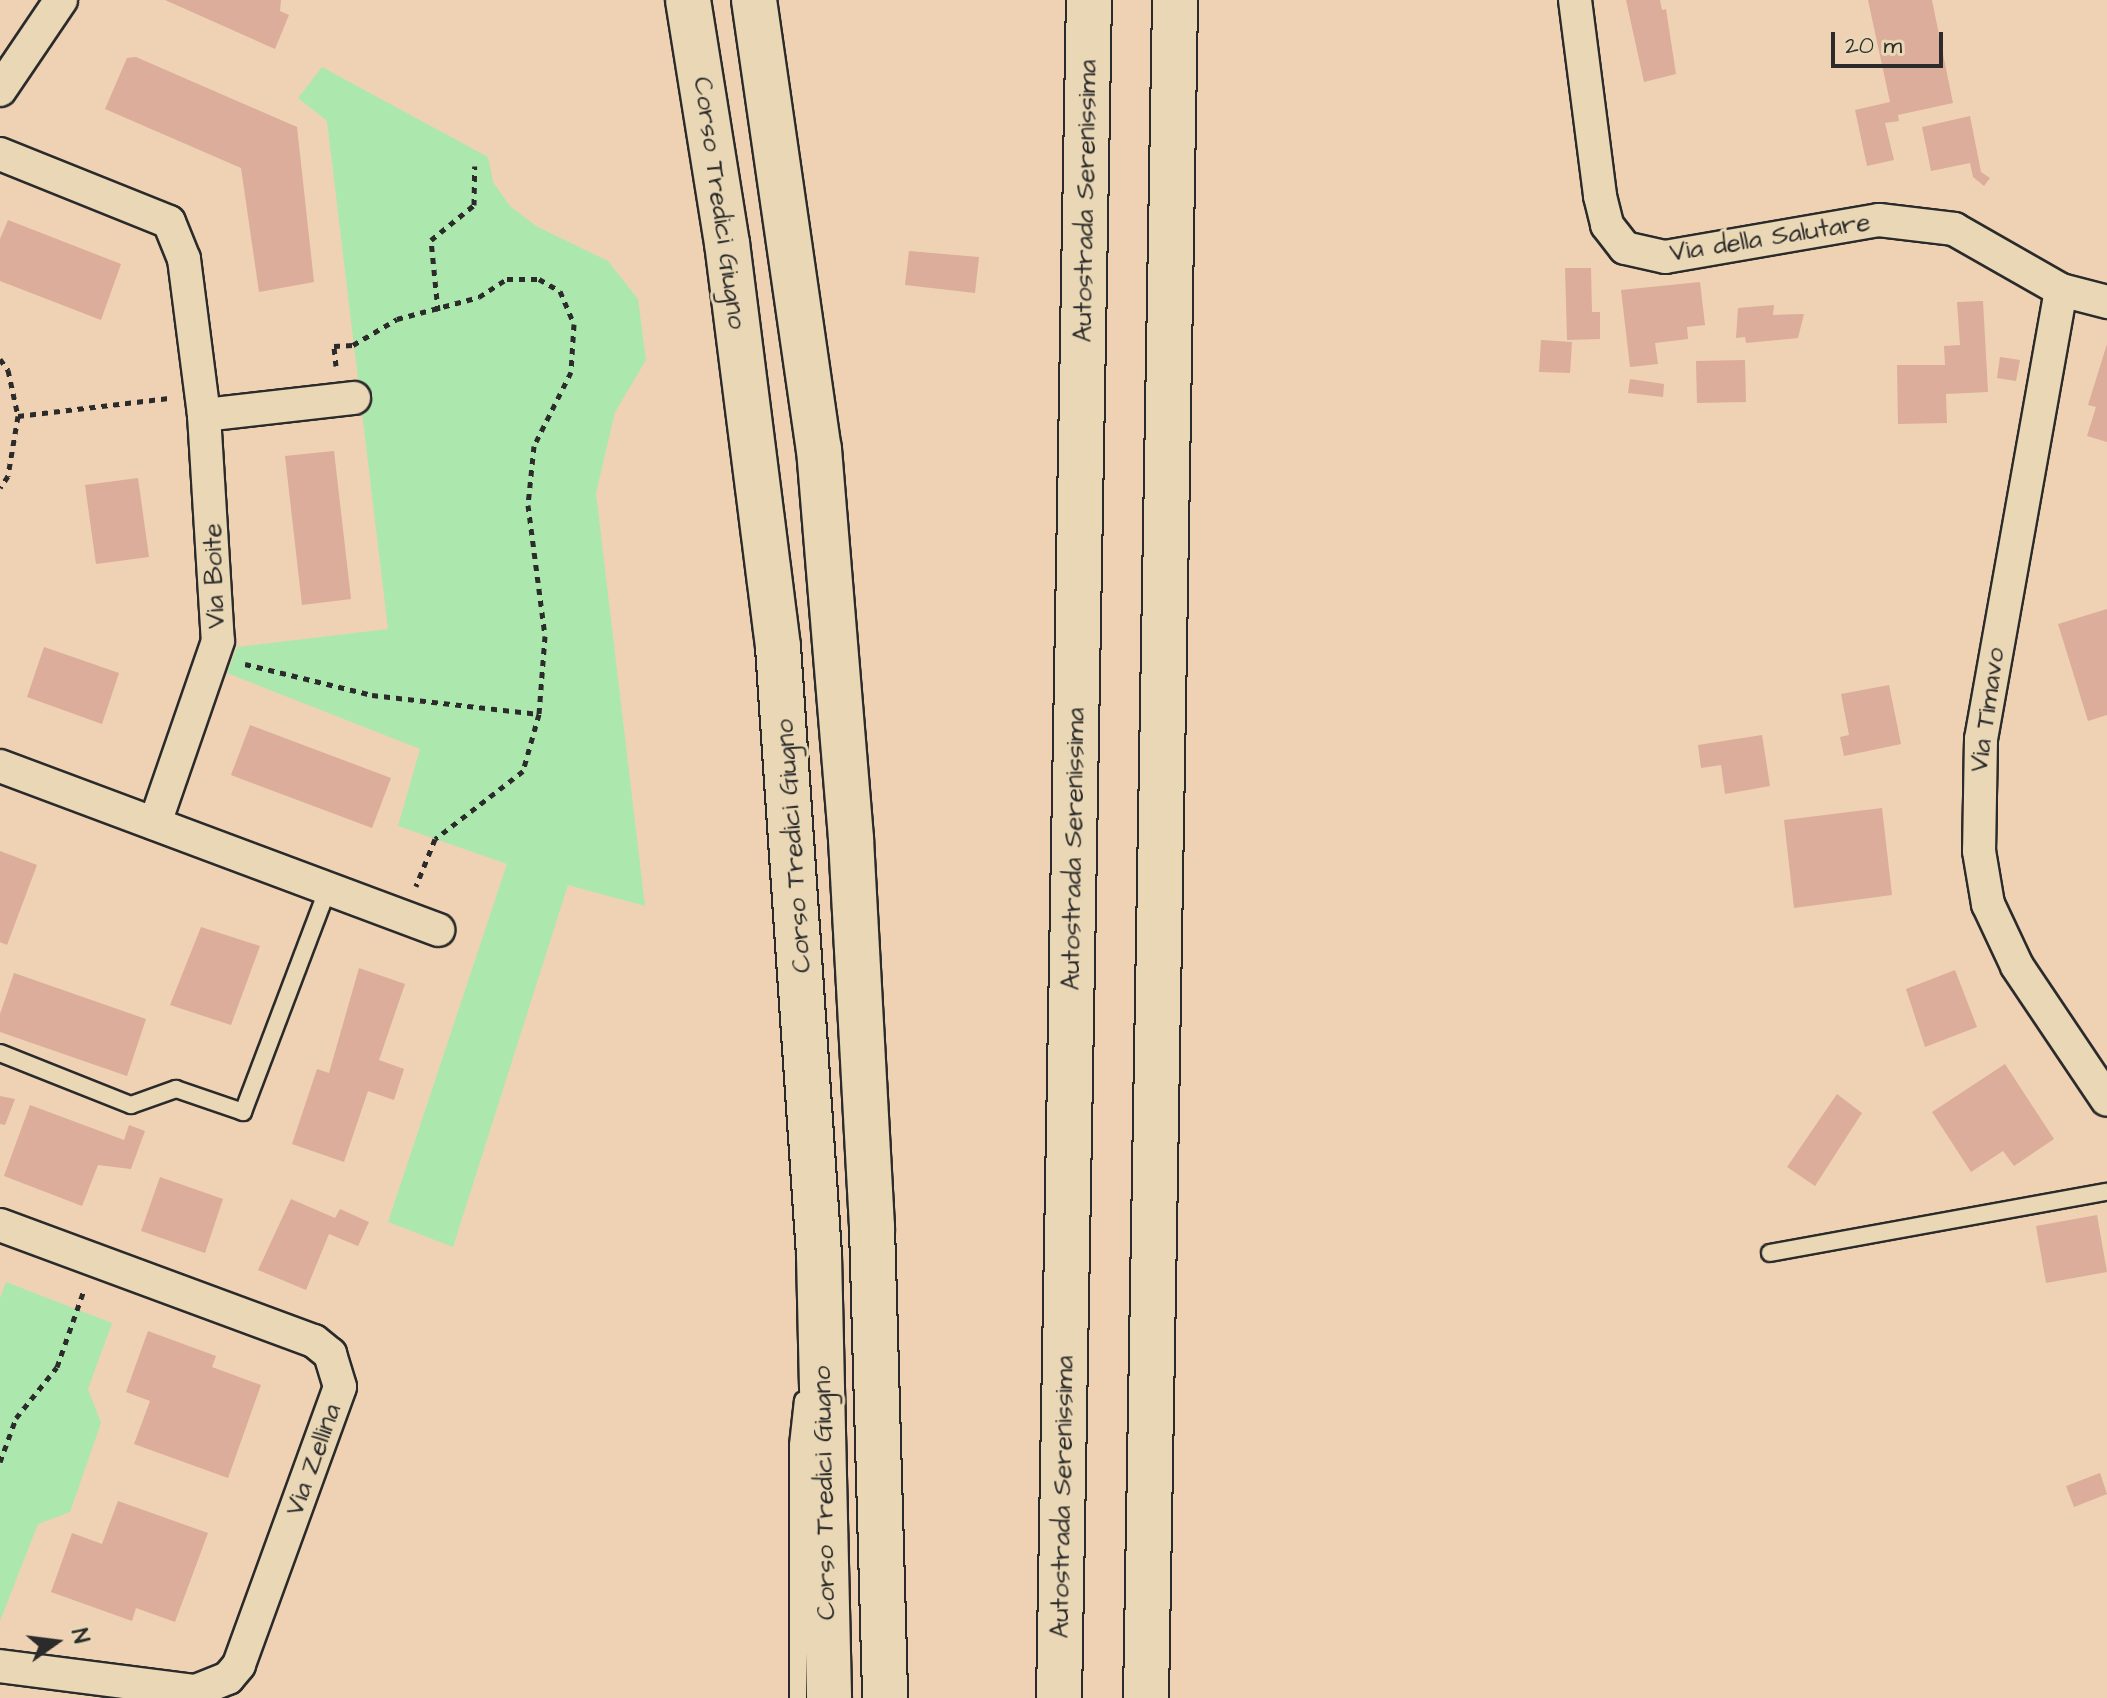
<!DOCTYPE html>
<style>
body{margin:0}
#map{position:relative;width:2107px;height:1698px;overflow:hidden;background:#efd2b3;font-family:"Architects Daughter",sans-serif}
div>[style]{position:absolute}
.green>*{inset:0;background:#ace8ae}
.building>*{inset:0;background:#dbad9a}
.path>*{height:5px;margin-top:-2.5px;transform-origin:0;background:repeating-linear-gradient(90deg,#2b2b2b 0 6px,transparent 0 12px)}
.roads{filter:drop-shadow(2px 0 #2b2b2b) drop-shadow(-2px 0 #2b2b2b) drop-shadow(0 2px #2b2b2b) drop-shadow(0 -2px #2b2b2b)}
.lane>*{height:16px;margin:-8px;padding:0 8px;transform-origin:8px;border-radius:8px;background:#e9d7b5}
.street>*{height:32px;margin:-16px;padding:0 16px;transform-origin:16px;border-radius:16px;background:#e9d7b5}
.highway>*{height:44px;margin:-22px;padding:0 22px;transform-origin:22px;border-radius:22px;background:#e9d7b5}
span{translate:-50% -50%;white-space:nowrap;text-align:center;line-height:1.15;-webkit-text-stroke:6px #e9d7b5;paint-order:stroke}
.street-label{font-size:26px;color:#2b2b2b}
.north{position:absolute;left:16px;top:1602px;width:80px;height:80px;-webkit-text-stroke:6px #e9d7b5;paint-order:stroke;rotate:76deg;font-size:22px;font-weight:700;line-height:32px;text-align:center;color:#2b2b2b}
.north::after{content:'';display:block;margin:auto;width:28px;height:36px;background:#2b2b2b;clip-path:polygon(50% 0,100% 100%,50% 72%,0 100%)}
.scale{position:absolute;left:1831px;top:32px;width:112px;height:36px;box-sizing:border-box;border:4px solid #2b2b2b;border-top:0;padding-left:10px;font-size:24px;line-height:28px;white-space:nowrap;color:#2b2b2b;-webkit-text-stroke:6px #e9d7b5;paint-order:stroke}
</style>
<div id="map">
<div class="green">
<div style="clip-path:polygon(322px 67px,488px 157px,493px 182px,510px 206px,536px 226px,608px 261px,638px 299px,646px 360px,615px 412px,596px 493px,645px 906px,568px 885px,453px 1247px,388px 1222px,507px 864px,398px 826px,420px 749px,227px 673px,237px 647px,388px 629px,327px 121px,298px 98px)"></div>
<div style="clip-path:polygon(6px 1282px,112px 1323px,88px 1389px,101px 1423px,70px 1512px,38px 1524px,0 1621px,0 1298px)"></div>
</div>
<div class="building">
<div style="clip-path:polygon(165px 0,281px 0,280px 11px,289px 15px,275px 49px)"></div>
<div style="clip-path:polygon(1626px 0,1660px 0,1662px 10px,1666px 9px,1676px 74px,1644px 82px)"></div>
<div style="clip-path:polygon(1868px 0,1932px 0,1953px 103px,1898px 115px,1899px 121px,1885px 123px,1894px 160px,1867px 166px,1855px 110px,1890px 102px)"></div>
<div style="clip-path:polygon(136px 57px,297px 127px,314px 282px,259px 292px,241px 168px,105px 109px,127px 58px)"></div>
<div style="clip-path:polygon(1970px 116px,1981px 172px,1990px 178px,1984px 186px,1973px 177px,1970px 163px,1931px 171px,1922px 127px)"></div>
<div style="clip-path:polygon(8px 220px,121px 264px,101px 320px,0 281px,0 239px)"></div>
<div style="clip-path:polygon(909px 251px,979px 257px,975px 293px,905px 285px)"></div>
<div style="clip-path:polygon(1565px 268px,1591px 268px,1592px 312px,1600px 312px,1600px 339px,1567px 340px)"></div>
<div style="clip-path:polygon(1700px 282px,1705px 325px,1687px 327px,1688px 339px,1655px 343px,1658px 364px,1630px 367px,1621px 290px)"></div>
<div style="clip-path:polygon(1983px 301px,1988px 392px,1946px 394px,1947px 423px,1898px 424px,1897px 365px,1945px 365px,1944px 346px,1960px 345px,1957px 302px)"></div>
<div style="clip-path:polygon(1774px 305px,1773px 315px,1804px 314px,1798px 338px,1746px 343px,1745px 337px,1736px 338px,1738px 308px)"></div>
<div style="clip-path:polygon(1541px 340px,1572px 342px,1570px 373px,1539px 372px)"></div>
<div style="clip-path:polygon(2107px 344px,2107px 442px,2087px 436px,2096px 407px,2088px 405px)"></div>
<div style="clip-path:polygon(2000px 357px,2020px 360px,2016px 381px,1997px 378px)"></div>
<div style="clip-path:polygon(1745px 360px,1746px 402px,1697px 403px,1696px 361px)"></div>
<div style="clip-path:polygon(1630px 379px,1664px 384px,1663px 397px,1628px 393px)"></div>
<div style="clip-path:polygon(334px 451px,351px 599px,302px 605px,285px 456px)"></div>
<div style="clip-path:polygon(138px 478px,149px 557px,96px 564px,85px 485px)"></div>
<div style="clip-path:polygon(2107px 609px,2107px 715px,2088px 721px,2058px 624px)"></div>
<div style="clip-path:polygon(44px 647px,119px 673px,102px 724px,27px 697px)"></div>
<div style="clip-path:polygon(1889px 685px,1901px 744px,1844px 756px,1840px 737px,1849px 735px,1841px 694px)"></div>
<div style="clip-path:polygon(250px 725px,391px 778px,372px 828px,231px 775px)"></div>
<div style="clip-path:polygon(1762px 735px,1770px 786px,1725px 794px,1721px 765px,1701px 768px,1698px 745px)"></div>
<div style="clip-path:polygon(1882px 808px,1892px 895px,1794px 908px,1784px 820px)"></div>
<div style="clip-path:polygon(0 851px,37px 865px,7px 945px,0 942px)"></div>
<div style="clip-path:polygon(201px 927px,260px 946px,231px 1025px,170px 1005px)"></div>
<div style="clip-path:polygon(359px 968px,405px 984px,379px 1060px,404px 1069px,394px 1100px,368px 1091px,344px 1162px,292px 1144px,317px 1069px,329px 1073px)"></div>
<div style="clip-path:polygon(1955px 970px,1977px 1027px,1925px 1047px,1906px 989px)"></div>
<div style="clip-path:polygon(14px 973px,146px 1019px,127px 1076px,0 1032px,0 1014px)"></div>
<div style="clip-path:polygon(2005px 1064px,2054px 1139px,2014px 1166px,2003px 1151px,1971px 1172px,1932px 1112px)"></div>
<div style="clip-path:polygon(1837px 1094px,1862px 1113px,1815px 1186px,1787px 1167px)"></div>
<div style="clip-path:polygon(0 1096px,15px 1099px,5px 1125px,0 1124px)"></div>
<div style="clip-path:polygon(30px 1105px,124px 1140px,129px 1125px,145px 1131px,131px 1169px,98px 1165px,82px 1206px,4px 1176px)"></div>
<div style="clip-path:polygon(160px 1177px,223px 1199px,205px 1253px,141px 1231px)"></div>
<div style="clip-path:polygon(291px 1199px,335px 1218px,340px 1209px,369px 1222px,358px 1246px,329px 1234px,306px 1290px,258px 1270px)"></div>
<div style="clip-path:polygon(2097px 1215px,2107px 1272px,2046px 1283px,2036px 1226px)"></div>
<div style="clip-path:polygon(148px 1331px,216px 1356px,212px 1367px,261px 1385px,228px 1478px,134px 1444px,150px 1401px,126px 1392px)"></div>
<div style="clip-path:polygon(2100px 1473px,2107px 1494px,2074px 1507px,2066px 1486px)"></div>
<div style="clip-path:polygon(118px 1501px,208px 1533px,175px 1622px,136px 1608px,132px 1621px,51px 1592px,72px 1533px,102px 1544px)"></div>
</div>
<div class="path">
<div style="left:438px;top:311px;width:71px;rotate:-95.6deg"></div>
<div style="left:431px;top:240px;width:55px;rotate:-39.1deg"></div>
<div style="left:474px;top:205px;width:39px;rotate:-89deg"></div>
<div style="left:0;top:359px;width:14px;rotate:54deg"></div>
<div style="left:8px;top:370px;width:47px;rotate:77.7deg"></div>
<div style="left:18px;top:416px;width:61px;rotate:99.5deg"></div>
<div style="left:8px;top:476px;width:14px;rotate:124deg"></div>
<div style="left:336px;top:366px;width:20px;rotate:-96deg"></div>
<div style="left:334px;top:346px;width:19px;rotate:-3deg"></div>
<div style="left:353px;top:345px;width:51px;rotate:-30.6deg"></div>
<div style="left:397px;top:319px;width:85px;rotate:-15deg"></div>
<div style="left:479px;top:297px;width:33px;rotate:-33deg"></div>
<div style="left:507px;top:279px;width:32px"></div>
<div style="left:539px;top:279px;width:24px;rotate:30deg"></div>
<div style="left:560px;top:291px;width:36px;rotate:67deg"></div>
<div style="left:574px;top:324px;width:48px;rotate:93.6deg"></div>
<div style="left:571px;top:372px;width:83px;rotate:116.6deg"></div>
<div style="left:534px;top:446px;width:59px;rotate:95.8deg"></div>
<div style="left:528px;top:505px;width:132px;rotate:82.6deg"></div>
<div style="left:545px;top:636px;width:78px;rotate:94.4deg"></div>
<div style="left:539px;top:714px;width:59px;rotate:105.7deg"></div>
<div style="left:523px;top:771px;width:111px;rotate:142.3deg"></div>
<div style="left:435px;top:839px;width:51px;rotate:112deg"></div>
<div style="left:18px;top:416px;width:152px;rotate:-6.8deg"></div>
<div style="left:245px;top:664px;width:131px;rotate:13.7deg"></div>
<div style="left:372px;top:695px;width:168px;rotate:6.5deg"></div>
<div style="left:0;top:1462px;width:47px;rotate:-70deg"></div>
<div style="left:16px;top:1418px;width:65px;rotate:-51.2deg"></div>
<div style="left:57px;top:1367px;width:82px;rotate:-70.7deg"></div>
</div>
<div class="roads">
<div class="lane">
<div style="left:0;top:1053px;width:141px;rotate:21.7deg"></div>
<div style="left:131px;top:1105px;width:48px;rotate:-19.6deg"></div>
<div style="left:176px;top:1089px;width:71px;rotate:18.9deg"></div>
<div style="left:243px;top:1112px;width:240px;rotate:-69.2deg"></div>
<div style="left:1770px;top:1253px;width:342px;rotate:-10.3deg"></div>
<div style="left:798px;top:1698px;width:253px;rotate:-90deg"></div>
<div style="left:798px;top:1445px;width:45px;rotate:-83.7deg"></div>
</div>
<div class="street">
<div style="left:1575px;top:0;width:198px;rotate:82.7deg"></div>
<div style="left:1600px;top:196px;width:30px;rotate:76deg"></div>
<div style="left:1607px;top:225px;width:29px;rotate:52deg"></div>
<div style="left:1625px;top:248px;width:41px;rotate:12.7deg"></div>
<div style="left:1665px;top:257px;width:217px;rotate:-9.8deg"></div>
<div style="left:1879px;top:220px;width:76px;rotate:6.8deg"></div>
<div style="left:1954px;top:229px;width:123px;rotate:29.7deg"></div>
<div style="left:2061px;top:290px;width:48px;rotate:14.6deg"></div>
<div style="left:0;top:90px;width:109px;rotate:-55.9deg"></div>
<div style="left:0;top:154px;width:182px;rotate:21.9deg"></div>
<div style="left:169px;top:222px;width:40px;rotate:68deg"></div>
<div style="left:184px;top:259px;width:157px;rotate:82.7deg"></div>
<div style="left:204px;top:415px;width:226px;rotate:86.5deg"></div>
<div style="left:218px;top:641px;width:193px;rotate:109.1deg"></div>
<div style="left:2061px;top:290px;width:456px;rotate:100.1deg"></div>
<div style="left:1981px;top:739px;width:112px;rotate:91deg"></div>
<div style="left:1979px;top:851px;width:54px;rotate:80.4deg"></div>
<div style="left:1988px;top:904px;width:68px;rotate:64.9deg"></div>
<div style="left:2017px;top:966px;width:161px;rotate:56.1deg"></div>
<div style="left:204px;top:415px;width:151px;rotate:-6.5deg"></div>
<div style="left:0;top:766px;width:468px;rotate:20.5deg"></div>
<div style="left:0;top:1225px;width:335px;rotate:20.3deg"></div>
<div style="left:314px;top:1341px;width:21px;rotate:39deg"></div>
<div style="left:330px;top:1354px;width:34px;rotate:73deg"></div>
<div style="left:340px;top:1387px;width:296px;rotate:110deg"></div>
<div style="left:239px;top:1665px;width:17px;rotate:130deg"></div>
<div style="left:228px;top:1678px;width:35px;rotate:158deg"></div>
<div style="left:195px;top:1691px;width:197px;rotate:-172.7deg"></div>
</div>
<div class="highway">
<div style="left:688px;top:0;width:246px;rotate:80.9deg"></div>
<div style="left:727px;top:243px;width:407px;rotate:82.8deg"></div>
<div style="left:778px;top:647px;width:609px;rotate:86.14deg"></div>
<div style="left:819px;top:1255px;width:443px;rotate:88.7deg"></div>
<div style="left:754px;top:0;width:454px;rotate:81.8deg"></div>
<div style="left:819px;top:449px;width:391px;rotate:85.3deg"></div>
<div style="left:851px;top:839px;width:389px;rotate:86.9deg"></div>
<div style="left:872px;top:1227px;width:471px;rotate:88.4deg"></div>
<div style="left:1059px;top:1698px;width:1698px;rotate:-88.99deg"></div>
<div style="left:1146px;top:1698px;width:1698px;rotate:-89.02deg"></div>
</div>
</div>
<div class="street-label">
<span style="left:1086px;top:201px;rotate:-89deg">Autostrada Serenissima</span>
<span style="left:719px;top:203px;rotate:82deg">Corso Tredici Giugno</span>
<span style="left:1770px;top:238px;rotate:-9deg">Via della Salutare</span>
<span style="left:215px;top:576px;rotate:-92deg">Via Boite</span>
<span style="left:1988px;top:710px;rotate:-82deg">Via Timavo</span>
<span style="left:794px;top:846px;rotate:-94deg">Corso Tredici Giugno</span>
<span style="left:1074px;top:849px;rotate:-89deg">Autostrada Serenissima</span>
<span style="left:314px;top:1460px;rotate:-70deg">Via Zellina</span>
<span style="left:825px;top:1493px;rotate:-91deg">Corso Tredici Giugno</span>
<span style="left:1063px;top:1497px;rotate:-89deg">Autostrada Serenissima</span>
</div>
<div class="north">N</div>
<div class="scale">20 m</div>
</div>
